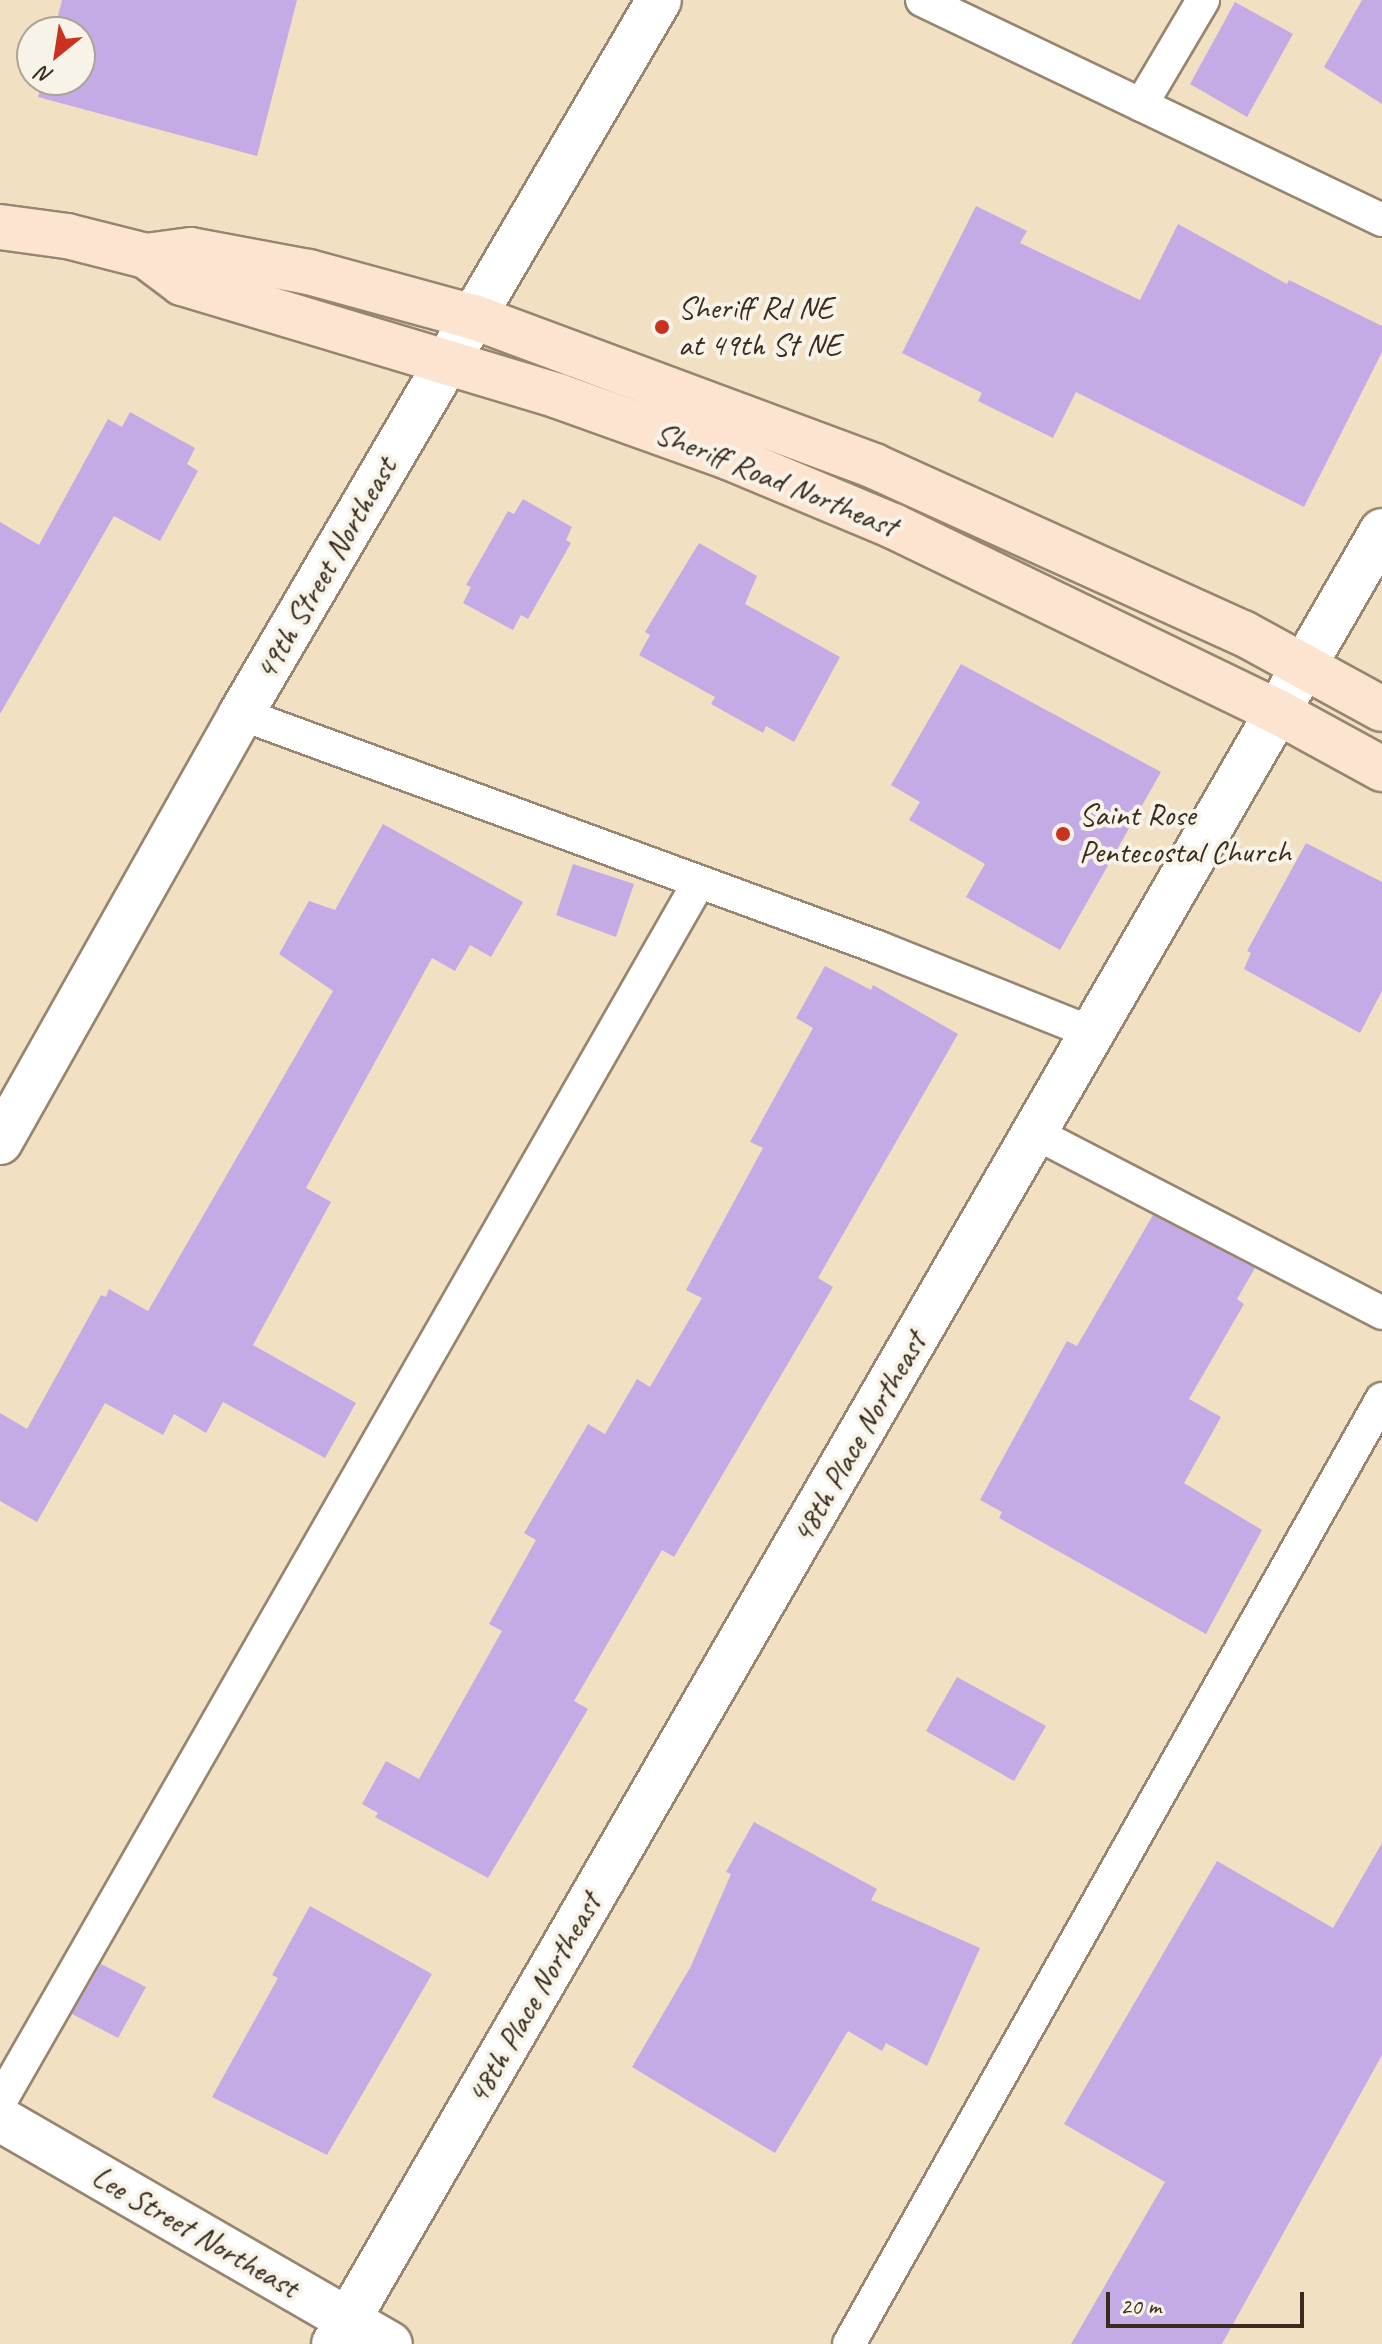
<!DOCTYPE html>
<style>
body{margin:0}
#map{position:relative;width:1382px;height:2344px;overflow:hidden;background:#f1e0c2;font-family:Caveat,sans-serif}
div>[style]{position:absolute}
.building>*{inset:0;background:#c5abe6}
.roads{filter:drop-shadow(2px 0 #968570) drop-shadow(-2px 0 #968570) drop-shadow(0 2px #968570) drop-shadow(0 -2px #968570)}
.service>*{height:32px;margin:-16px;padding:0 16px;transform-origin:16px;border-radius:16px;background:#fff}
.minor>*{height:44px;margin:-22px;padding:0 22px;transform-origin:22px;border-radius:22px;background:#fff}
.tertiary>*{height:44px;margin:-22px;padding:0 22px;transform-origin:22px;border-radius:22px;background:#fff}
.secondary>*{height:44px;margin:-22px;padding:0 22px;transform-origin:22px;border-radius:22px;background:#fde4d1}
.dots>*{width:22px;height:22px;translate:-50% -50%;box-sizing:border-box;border:4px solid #f7f3e8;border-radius:50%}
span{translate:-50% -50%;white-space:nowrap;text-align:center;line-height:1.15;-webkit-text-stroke:8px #f7f3e8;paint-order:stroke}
.poi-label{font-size:32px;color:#3b2a1e}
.left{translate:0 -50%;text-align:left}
.street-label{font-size:32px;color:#3b2a1e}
.north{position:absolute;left:16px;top:16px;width:80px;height:80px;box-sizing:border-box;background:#f7f3e8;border:2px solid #aca397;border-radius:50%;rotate:210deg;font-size:22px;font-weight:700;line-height:32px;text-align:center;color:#3b2a1e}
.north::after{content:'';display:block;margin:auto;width:28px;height:36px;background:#c8321e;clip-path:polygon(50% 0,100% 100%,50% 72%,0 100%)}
.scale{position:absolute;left:1106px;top:2292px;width:198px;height:36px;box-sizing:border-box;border:4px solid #3b2a1e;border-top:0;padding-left:10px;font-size:24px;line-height:28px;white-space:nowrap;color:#3b2a1e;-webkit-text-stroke:6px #f7f3e8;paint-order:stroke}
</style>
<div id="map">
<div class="building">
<div style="clip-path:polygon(62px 0,297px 0,257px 156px,38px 97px,43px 80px,80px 80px,80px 32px,54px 32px)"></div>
<div style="clip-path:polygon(1362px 0,1382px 0,1382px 104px,1324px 67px)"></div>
<div style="clip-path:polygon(1235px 2px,1293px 34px,1247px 117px,1190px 84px)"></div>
<div style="clip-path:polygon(976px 206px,1027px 231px,1020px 243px,1140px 300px,1178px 224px,1287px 284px,1289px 280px,1382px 326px,1382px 352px,1304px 507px,1076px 392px,1053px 438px,978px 401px,982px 393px,902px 353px)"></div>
<div style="clip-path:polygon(130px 412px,195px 448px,187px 464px,198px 471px,160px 541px,114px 516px,0 714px,0 522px,39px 545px,108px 419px,122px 427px)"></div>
<div style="clip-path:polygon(523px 499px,572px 527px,566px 540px,571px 543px,528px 619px,521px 615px,513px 630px,463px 603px,471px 587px,466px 585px,508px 511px,514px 514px)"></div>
<div style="clip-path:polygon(699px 543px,757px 576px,745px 604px,840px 657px,794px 742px,766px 726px,763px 733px,711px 704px,715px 697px,639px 655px,650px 635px,645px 632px)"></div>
<div style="clip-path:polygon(961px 664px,1161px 772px,1060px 950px,966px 897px,985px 864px,909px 820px,920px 802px,891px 785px)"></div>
<div style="clip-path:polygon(383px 824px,523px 902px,491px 957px,470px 945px,455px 971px,432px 958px,306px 1188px,331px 1202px,253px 1345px,356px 1403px,325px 1458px,223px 1402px,206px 1433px,174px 1414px,163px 1435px,105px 1403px,37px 1522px,0 1501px,0 1413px,27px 1429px,101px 1295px,106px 1297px,109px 1289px,148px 1311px,333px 991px,279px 954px,309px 901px,335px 910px)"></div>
<div style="clip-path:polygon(1306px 843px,1382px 882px,1382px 991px,1360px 1033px,1244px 969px,1251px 953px,1247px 951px)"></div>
<div style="clip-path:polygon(573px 864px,634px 884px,616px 937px,556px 915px)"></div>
<div style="clip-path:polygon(825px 966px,871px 990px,873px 985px,958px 1034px,818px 1278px,833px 1287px,674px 1557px,662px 1550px,574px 1701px,588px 1709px,488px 1878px,375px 1817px,378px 1813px,362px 1804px,386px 1761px,419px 1779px,502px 1631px,489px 1624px,536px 1540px,524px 1533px,588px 1424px,605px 1434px,637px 1379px,650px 1387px,702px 1298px,686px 1290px,763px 1148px,750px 1142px,813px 1028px,796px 1018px)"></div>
<div style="clip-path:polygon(1153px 1215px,1255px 1268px,1237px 1299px,1244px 1304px,1189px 1399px,1221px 1417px,1184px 1483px,1262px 1530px,1206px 1634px,999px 1518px,1002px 1512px,980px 1500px,1067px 1341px,1077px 1346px)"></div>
<div style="clip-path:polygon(957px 1677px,1046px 1726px,1014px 1781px,926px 1731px)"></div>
<div style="clip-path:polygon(754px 1822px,877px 1889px,871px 1900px,980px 1948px,927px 2066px,886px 2043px,882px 2051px,848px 2031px,775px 2153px,632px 2067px,691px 1966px,731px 1874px,726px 1872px)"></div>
<div style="clip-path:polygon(1382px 1843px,1382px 2055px,1222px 2344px,1071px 2344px,1165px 2182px,1064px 2124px,1217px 1861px,1333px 1928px)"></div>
<div style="clip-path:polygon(310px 1906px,432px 1974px,327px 2155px,212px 2097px,278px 1978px,272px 1975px)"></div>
<div style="clip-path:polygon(101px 1964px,146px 1987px,118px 2038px,72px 2014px)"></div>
</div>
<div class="roads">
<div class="service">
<div style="left:922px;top:0;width:510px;rotate:25.56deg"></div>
<div style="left:1141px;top:105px;width:122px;rotate:-59.4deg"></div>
<div style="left:241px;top:714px;width:680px;rotate:20.11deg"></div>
<div style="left:880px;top:948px;width:229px;rotate:21.8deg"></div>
<div style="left:1035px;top:1133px;width:391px;rotate:27.4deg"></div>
<div style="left:0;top:2102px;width:1406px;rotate:-60.19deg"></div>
<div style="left:849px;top:2344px;width:1085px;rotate:-60.58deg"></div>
</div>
<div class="minor">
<div style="left:0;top:2119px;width:450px;rotate:30deg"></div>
<div style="left:334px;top:2344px;width:2094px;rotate:-59.97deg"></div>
</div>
<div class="tertiary">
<div style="left:0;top:1142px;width:491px;rotate:-60.6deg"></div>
<div style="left:241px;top:714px;width:827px;rotate:-59.65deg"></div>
</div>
<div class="secondary">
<div style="left:0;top:227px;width:68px;rotate:7.7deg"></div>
<div style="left:67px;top:236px;width:81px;rotate:14.2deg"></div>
<div style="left:146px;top:256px;width:45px;rotate:-7.6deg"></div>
<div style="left:191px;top:250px;width:120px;rotate:10.6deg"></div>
<div style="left:309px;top:272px;width:171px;rotate:15.3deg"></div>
<div style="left:474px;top:317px;width:427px;rotate:20.4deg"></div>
<div style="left:874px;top:466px;width:405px;rotate:24.4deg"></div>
<div style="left:1243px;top:633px;width:158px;rotate:28.7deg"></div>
<div style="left:146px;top:256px;width:45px;rotate:36.9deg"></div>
<div style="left:182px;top:283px;width:393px;rotate:16.7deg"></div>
<div style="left:558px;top:396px;width:181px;rotate:19.7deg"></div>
<div style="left:728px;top:457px;width:179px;rotate:22.7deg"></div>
<div style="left:893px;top:526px;width:428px;rotate:25.8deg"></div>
<div style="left:1278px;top:712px;width:119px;rotate:28.7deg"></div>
</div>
</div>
<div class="dots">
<div style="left:662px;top:327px;background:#c8321e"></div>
<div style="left:1063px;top:834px;background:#c8321e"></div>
</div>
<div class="poi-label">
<span class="left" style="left:678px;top:327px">Sheriff Rd NE<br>at 49th St NE</span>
<span class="left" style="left:1079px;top:834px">Saint Rose<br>Pentecostal Church</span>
</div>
<div class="street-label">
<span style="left:776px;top:480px;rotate:22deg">Sheriff Road Northeast</span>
<span style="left:326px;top:569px;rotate:-60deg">49th Street Northeast</span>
<span style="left:859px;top:1438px;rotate:-60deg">48th Place Northeast</span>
<span style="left:534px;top:1999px;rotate:-60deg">48th Place Northeast</span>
<span style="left:195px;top:2232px;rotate:30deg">Lee Street Northeast</span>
</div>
<div class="north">N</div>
<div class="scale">20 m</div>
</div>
